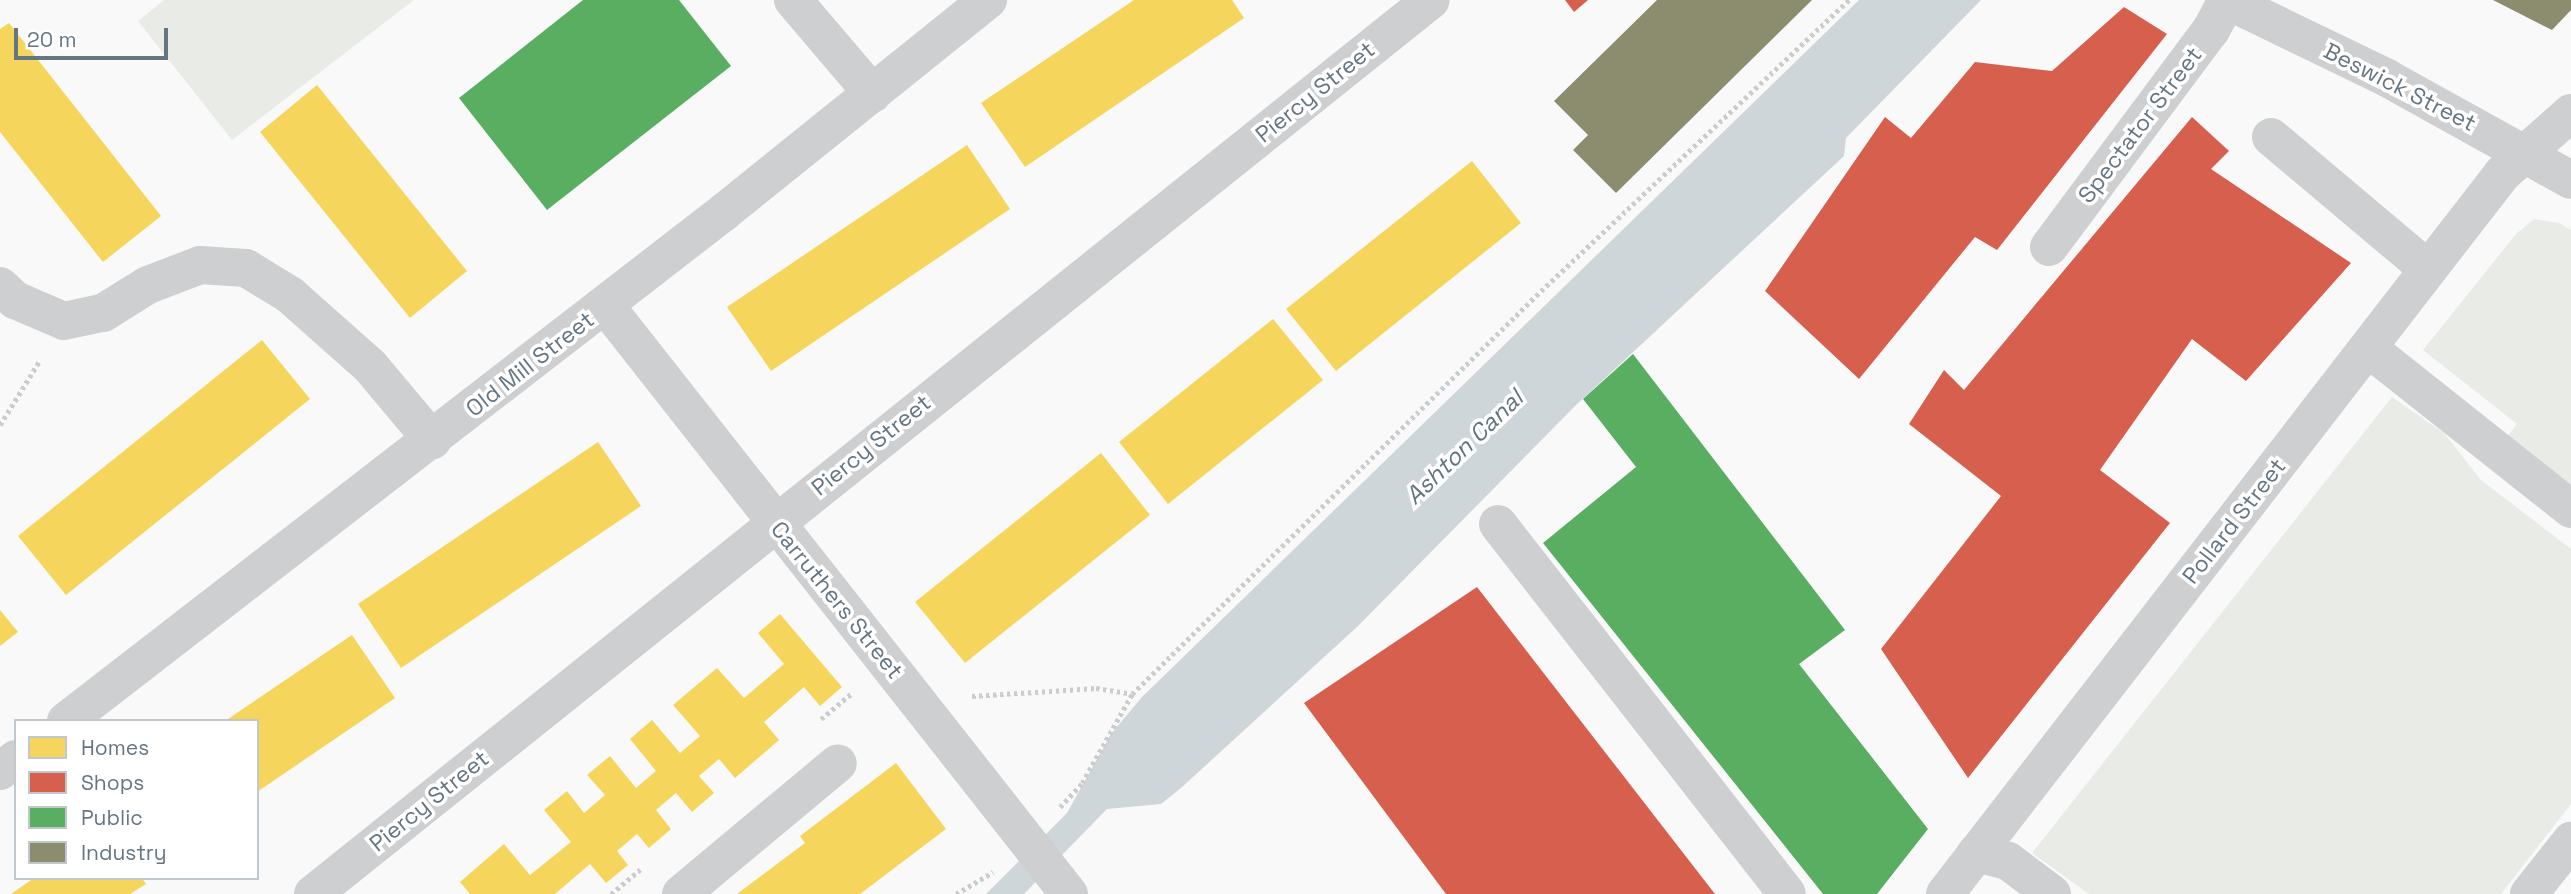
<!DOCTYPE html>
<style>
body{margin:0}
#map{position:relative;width:2571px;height:894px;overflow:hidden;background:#f9f9f9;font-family:"Space Grotesk",sans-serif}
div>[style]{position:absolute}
.green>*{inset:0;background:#e8ebe6}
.water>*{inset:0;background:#ced6d9}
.homes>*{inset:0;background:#f6d55c}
.shops>*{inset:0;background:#d6604d}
.public>*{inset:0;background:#5aae61}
.industry>*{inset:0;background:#8c8c6e}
.path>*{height:4.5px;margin-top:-2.25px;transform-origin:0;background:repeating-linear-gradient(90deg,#cbcccd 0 3.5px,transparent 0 7px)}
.minor>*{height:38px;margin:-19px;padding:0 19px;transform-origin:19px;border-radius:19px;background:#cecfd0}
.minor-bridge>*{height:38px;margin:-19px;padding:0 19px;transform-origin:19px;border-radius:19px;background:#cecfd0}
span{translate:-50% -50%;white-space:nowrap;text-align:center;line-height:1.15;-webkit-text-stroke:7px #fff;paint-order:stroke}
.street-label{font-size:23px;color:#657683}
.water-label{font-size:24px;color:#60757c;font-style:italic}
.legend{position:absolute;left:14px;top:719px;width:245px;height:161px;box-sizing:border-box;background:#fff;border:2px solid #c1c8cd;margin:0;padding:9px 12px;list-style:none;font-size:21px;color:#657683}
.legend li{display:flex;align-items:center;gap:14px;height:35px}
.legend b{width:35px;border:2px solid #c1c8cd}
.scale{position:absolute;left:14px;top:28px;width:154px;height:32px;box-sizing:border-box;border:4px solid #657683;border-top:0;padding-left:9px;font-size:21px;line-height:24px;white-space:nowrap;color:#657683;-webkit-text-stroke:5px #fff;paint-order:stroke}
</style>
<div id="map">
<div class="green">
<div style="clip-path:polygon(164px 0,414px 0,232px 140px,138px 21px)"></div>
<div style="clip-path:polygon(2534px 219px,2559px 223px,2571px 230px,2571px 486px,2506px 438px,2517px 424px,2423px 350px,2516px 234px)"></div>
<div style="clip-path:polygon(2392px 397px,2444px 433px,2481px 480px,2571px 549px,2571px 804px,2501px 894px,2089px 894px,2032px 853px)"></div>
</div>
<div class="water">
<div style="clip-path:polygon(1859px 0,1981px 0,1846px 138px,1844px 156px,1574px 407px,1358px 626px,1181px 788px,1161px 804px,1107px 809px,1024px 894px,986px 894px,1067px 813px,1111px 734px,1142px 697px)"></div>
</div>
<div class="homes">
<div style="clip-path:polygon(1134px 0,1232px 0,1244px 18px,1025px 167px,981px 103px)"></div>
<div style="clip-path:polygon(9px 23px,161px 216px,103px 262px,0 132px,0 29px)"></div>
<div style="clip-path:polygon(317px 85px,467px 271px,410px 318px,260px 132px)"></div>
<div style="clip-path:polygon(967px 145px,1010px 209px,771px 371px,727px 307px)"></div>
<div style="clip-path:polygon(1472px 161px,1521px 223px,1336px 371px,1286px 309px)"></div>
<div style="clip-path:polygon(1273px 319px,1323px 380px,1168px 504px,1119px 442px)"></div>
<div style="clip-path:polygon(262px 340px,310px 399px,66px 595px,18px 536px)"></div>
<div style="clip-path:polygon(598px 442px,641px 506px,401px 668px,358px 604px)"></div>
<div style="clip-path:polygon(1101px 453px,1150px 515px,965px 663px,915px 602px)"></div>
<div style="clip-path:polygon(0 610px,18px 632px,0 646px)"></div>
<div style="clip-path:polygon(780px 614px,842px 687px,820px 706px,804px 687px,764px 722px,779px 740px,735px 778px,719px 759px,699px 776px,714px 793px,692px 812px,676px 793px,656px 810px,671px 829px,649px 848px,637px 834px,617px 851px,628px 865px,606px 883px,590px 864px,555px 894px,470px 894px,460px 882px,504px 844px,530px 875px,571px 842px,544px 810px,567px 791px,584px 813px,605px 795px,587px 775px,610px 756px,636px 788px,656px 771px,630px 739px,652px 720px,680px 753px,700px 736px,673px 705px,717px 668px,744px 698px,784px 664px,758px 633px)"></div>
<div style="clip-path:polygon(352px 635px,395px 698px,257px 792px,257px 721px,225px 721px)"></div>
<div style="clip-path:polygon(896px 763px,946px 829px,860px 894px,737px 894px,805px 843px,800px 836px)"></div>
<div style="clip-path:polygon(34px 878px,142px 878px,146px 884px,130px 894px,11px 894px)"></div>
</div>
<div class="shops">
<div style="clip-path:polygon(1565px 0,1588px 0,1574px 12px)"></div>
<div style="clip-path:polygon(2124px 7px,2167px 34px,1997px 250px,1975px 237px,1859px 379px,1765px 291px,1885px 117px,1911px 138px,1975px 62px,2052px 71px)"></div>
<div style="clip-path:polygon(2192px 117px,2229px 151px,2211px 169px,2351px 263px,2246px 381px,2192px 339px,2100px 470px,2170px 523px,1968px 778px,1881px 649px,2001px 496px,1909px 424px,1944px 370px,1964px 390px)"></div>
<div style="clip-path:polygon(1477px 587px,1715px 894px,1446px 894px,1304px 703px)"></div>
</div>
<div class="public">
<div style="clip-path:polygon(583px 0,679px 0,731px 66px,547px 210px,459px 98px)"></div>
<div style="clip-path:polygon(1633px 354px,1845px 630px,1799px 664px,1928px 829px,1877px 894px,1823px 894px,1543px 543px,1636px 467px,1583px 399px)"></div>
</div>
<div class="industry">
<div style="clip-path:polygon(1657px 0,1812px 0,1616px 193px,1573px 150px,1588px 135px,1554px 101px)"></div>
<div style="clip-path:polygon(2493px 0,2571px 0,2571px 10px,2552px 30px)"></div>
</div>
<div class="path">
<div style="left:0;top:425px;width:76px;rotate:-58.4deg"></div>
<div style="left:972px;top:696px;width:124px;rotate:-3.7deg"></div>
<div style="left:1096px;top:688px;width:36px;rotate:9deg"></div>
<div style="left:821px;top:719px;width:40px;rotate:-40deg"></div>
<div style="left:1060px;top:807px;width:33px;rotate:-47deg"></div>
<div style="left:1082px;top:783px;width:102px;rotate:-60.7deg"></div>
<div style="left:1132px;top:694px;width:574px;rotate:-44.58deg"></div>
<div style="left:1541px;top:291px;width:424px;rotate:-43.4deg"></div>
<div style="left:611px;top:894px;width:38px;rotate:-40deg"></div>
<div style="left:956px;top:894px;width:43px;rotate:-30.7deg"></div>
</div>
<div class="minor">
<div style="left:793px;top:0;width:123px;rotate:49.6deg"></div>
<div style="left:2226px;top:0;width:179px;rotate:25.8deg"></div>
<div style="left:2387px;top:78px;width:210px;rotate:29deg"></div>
<div style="left:2271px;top:137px;width:205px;rotate:40.1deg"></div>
<div style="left:2049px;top:247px;width:271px;rotate:-53.3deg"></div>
<div style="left:2211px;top:30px;width:34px;rotate:-62deg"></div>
<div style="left:0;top:286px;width:21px;rotate:43deg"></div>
<div style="left:15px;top:300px;width:53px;rotate:23.2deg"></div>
<div style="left:64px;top:321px;width:40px;rotate:-12deg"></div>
<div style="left:103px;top:313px;width:53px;rotate:-31.9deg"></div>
<div style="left:148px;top:285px;width:56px;rotate:-21deg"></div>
<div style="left:200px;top:265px;width:46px;rotate:3.7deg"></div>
<div style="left:246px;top:268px;width:52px;rotate:31.5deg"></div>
<div style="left:290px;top:295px;width:107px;rotate:41.6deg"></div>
<div style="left:370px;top:366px;width:97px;rotate:50deg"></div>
<div style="left:605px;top:305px;width:606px;rotate:51.77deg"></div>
<div style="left:2368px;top:348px;width:259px;rotate:38.4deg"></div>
<div style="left:1498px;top:524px;width:469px;rotate:52deg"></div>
<div style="left:66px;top:721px;width:832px;rotate:-37.72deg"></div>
<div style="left:724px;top:212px;width:339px;rotate:-38.8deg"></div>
<div style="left:0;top:771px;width:20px;rotate:-37deg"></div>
<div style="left:1976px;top:853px;width:33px;rotate:14deg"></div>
<div style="left:2008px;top:861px;width:55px;rotate:36.9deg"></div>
<div style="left:313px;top:894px;width:1431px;rotate:-38.65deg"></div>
<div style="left:681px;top:894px;width:204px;rotate:-39.8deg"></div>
<div style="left:1945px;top:894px;width:910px;rotate:-52.27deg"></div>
<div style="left:2502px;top:174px;width:92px;rotate:-41.5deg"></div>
<div style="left:2529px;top:894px;width:68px;rotate:-51.6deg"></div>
</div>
<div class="minor-bridge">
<div style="left:980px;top:781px;width:144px;rotate:51.8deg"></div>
</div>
<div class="street-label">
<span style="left:2400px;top:87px;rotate:27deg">Beswick Street</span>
<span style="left:1315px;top:92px;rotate:-39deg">Piercy Street</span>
<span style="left:2140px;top:125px;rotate:-53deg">Spectator Street</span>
<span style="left:530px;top:364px;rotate:-38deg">Old Mill Street</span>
<span style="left:871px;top:445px;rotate:-39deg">Piercy Street</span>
<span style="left:2234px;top:521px;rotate:-52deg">Pollard Street</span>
<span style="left:837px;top:600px;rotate:51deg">Carruthers Street</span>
<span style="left:429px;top:801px;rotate:-39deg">Piercy Street</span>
</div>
<div class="water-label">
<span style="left:1464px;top:447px;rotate:-44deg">Ashton Canal</span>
</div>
<ul class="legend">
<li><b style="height:19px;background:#f6d55c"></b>Homes</li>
<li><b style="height:19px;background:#d6604d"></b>Shops</li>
<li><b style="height:19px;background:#5aae61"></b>Public</li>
<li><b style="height:19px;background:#8c8c6e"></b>Industry</li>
</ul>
<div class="scale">20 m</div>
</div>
